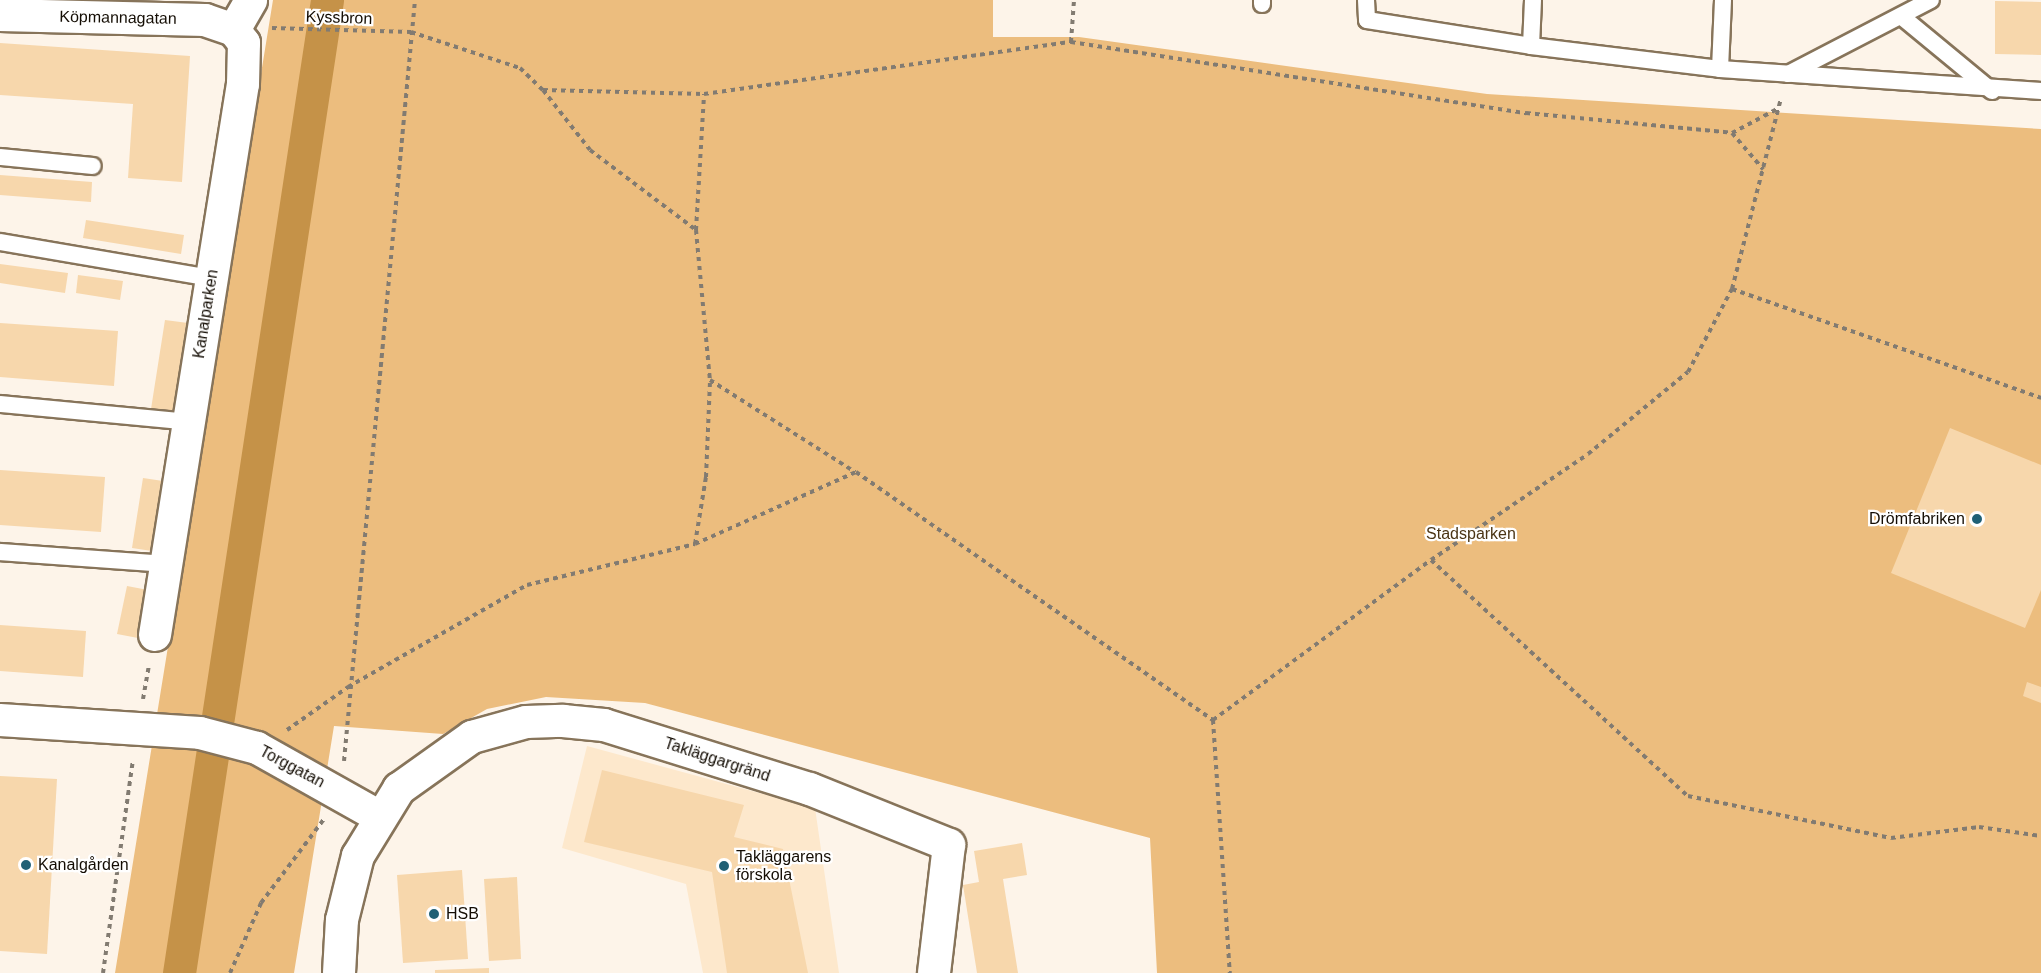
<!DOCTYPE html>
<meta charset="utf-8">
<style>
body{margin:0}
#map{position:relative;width:2041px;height:973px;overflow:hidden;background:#fdf4e9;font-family:Helvetica,sans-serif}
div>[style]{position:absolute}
.built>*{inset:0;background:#fde8cc}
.green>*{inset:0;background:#ecbd7e}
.canal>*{height:33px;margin:-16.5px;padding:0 16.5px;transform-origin:16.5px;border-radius:16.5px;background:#c59248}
.building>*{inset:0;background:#f7d7ac}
.path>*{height:4px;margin-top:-2px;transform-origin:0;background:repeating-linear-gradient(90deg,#827b71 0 4.5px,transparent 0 9px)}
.roads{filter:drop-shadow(2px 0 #87745a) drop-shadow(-2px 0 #87745a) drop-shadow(0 2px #87745a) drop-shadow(0 -2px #87745a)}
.service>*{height:16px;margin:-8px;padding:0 8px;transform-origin:8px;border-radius:8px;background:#fff}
.minor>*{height:32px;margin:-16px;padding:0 16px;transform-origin:16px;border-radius:16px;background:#fff}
.dots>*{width:16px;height:16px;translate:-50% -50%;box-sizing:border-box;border:3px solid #fff;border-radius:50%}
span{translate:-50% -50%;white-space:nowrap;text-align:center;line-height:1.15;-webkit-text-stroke:4.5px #fff;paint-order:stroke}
.street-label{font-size:16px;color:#140d04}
.poi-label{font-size:16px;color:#140d04}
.right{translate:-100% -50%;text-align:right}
.left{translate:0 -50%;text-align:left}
.park-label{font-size:16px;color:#4b3515}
</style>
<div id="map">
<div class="built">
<div style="clip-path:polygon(587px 746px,815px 808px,839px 973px,703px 973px,686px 884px,562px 848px)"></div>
</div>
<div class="green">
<div style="clip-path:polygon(273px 0,993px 0,993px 37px,1079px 37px,1487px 94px,2041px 129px,2041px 973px,1157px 973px,1150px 838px,645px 703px,546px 697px,487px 709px,443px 734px,334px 726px,294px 973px,115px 973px)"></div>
</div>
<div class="canal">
<div style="left:179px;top:973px;width:984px;rotate:-81.35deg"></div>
</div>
<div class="building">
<div style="clip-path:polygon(1995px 1px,2041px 2px,2041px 55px,1995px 54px)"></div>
<div style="clip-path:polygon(0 43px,190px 56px,182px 182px,128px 178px,133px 104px,0 95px)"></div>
<div style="clip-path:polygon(0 175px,92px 182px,91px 202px,0 195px)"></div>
<div style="clip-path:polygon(86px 220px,184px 235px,181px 254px,83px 238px)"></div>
<div style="clip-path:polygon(0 264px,68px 273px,65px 293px,0 283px)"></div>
<div style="clip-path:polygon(78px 275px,123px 281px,120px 300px,76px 293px)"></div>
<div style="clip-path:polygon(165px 320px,188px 323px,174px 412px,151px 409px)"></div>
<div style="clip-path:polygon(0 323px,118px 331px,114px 386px,0 377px)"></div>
<div style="clip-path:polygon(1950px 428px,2041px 465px,2041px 590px,2025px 628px,1891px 573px)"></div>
<div style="clip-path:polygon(0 470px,105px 477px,101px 532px,0 525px)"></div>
<div style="clip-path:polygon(143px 478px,163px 481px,152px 551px,132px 548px)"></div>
<div style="clip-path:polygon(127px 586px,148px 590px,138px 638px,117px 634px)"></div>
<div style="clip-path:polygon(0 625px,86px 631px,83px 677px,0 671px)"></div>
<div style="clip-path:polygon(2027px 682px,2041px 687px,2041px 703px,2023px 696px)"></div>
<div style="clip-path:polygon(602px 770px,744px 805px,734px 837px,783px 849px,808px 973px,727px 973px,712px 872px,584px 842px)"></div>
<div style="clip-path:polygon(0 776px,57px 779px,47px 954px,0 951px)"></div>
<div style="clip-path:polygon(1022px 843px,1027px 875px,1003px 879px,1018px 973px,977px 973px,963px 885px,979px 882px,974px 851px)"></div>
<div style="clip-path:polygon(462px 870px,468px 959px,403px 963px,397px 875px)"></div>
<div style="clip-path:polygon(517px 877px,521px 959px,489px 961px,484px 879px)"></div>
<div style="clip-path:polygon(489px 968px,489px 973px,435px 973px,435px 970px)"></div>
</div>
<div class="path">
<div style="left:272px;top:28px;width:139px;rotate:1.6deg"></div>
<div style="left:411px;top:32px;width:115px;rotate:18.3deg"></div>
<div style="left:520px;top:68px;width:32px;rotate:44deg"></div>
<div style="left:543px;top:90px;width:161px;rotate:1.4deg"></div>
<div style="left:704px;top:94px;width:371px;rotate:-8.1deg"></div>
<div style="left:1071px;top:42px;width:461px;rotate:8.9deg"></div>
<div style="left:1526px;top:113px;width:207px;rotate:5.5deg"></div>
<div style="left:1732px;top:133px;width:48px;rotate:49.3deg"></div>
<div style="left:1071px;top:42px;width:42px;rotate:-85.9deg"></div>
<div style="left:543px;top:90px;width:76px;rotate:51.9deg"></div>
<div style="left:590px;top:150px;width:133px;rotate:37deg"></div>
<div style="left:696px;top:230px;width:151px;rotate:84.7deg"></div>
<div style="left:710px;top:380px;width:172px;rotate:32.4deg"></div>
<div style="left:1732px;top:133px;width:53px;rotate:-28deg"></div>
<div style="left:696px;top:230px;width:136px;rotate:-86.6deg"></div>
<div style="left:1732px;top:289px;width:197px;rotate:-75.6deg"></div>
<div style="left:695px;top:544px;width:68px;rotate:-80.7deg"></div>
<div style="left:706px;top:477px;width:97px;rotate:-87.6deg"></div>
<div style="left:1431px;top:560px;width:349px;rotate:42.6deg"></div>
<div style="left:1688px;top:796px;width:207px;rotate:11.7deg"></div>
<div style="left:1891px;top:838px;width:89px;rotate:-7.1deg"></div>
<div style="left:1979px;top:827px;width:63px;rotate:8.3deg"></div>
<div style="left:143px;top:699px;width:35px;rotate:-80deg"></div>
<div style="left:1213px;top:720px;width:270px;rotate:-36.3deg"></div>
<div style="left:1431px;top:560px;width:189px;rotate:-34deg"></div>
<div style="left:1588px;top:454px;width:129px;rotate:-39.4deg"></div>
<div style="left:1688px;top:372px;width:94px;rotate:-62.1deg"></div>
<div style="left:1732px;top:289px;width:328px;rotate:19.4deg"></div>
<div style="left:1213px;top:720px;width:254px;rotate:86.2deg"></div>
<div style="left:287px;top:730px;width:75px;rotate:-35.2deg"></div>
<div style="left:348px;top:687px;width:206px;rotate:-29.7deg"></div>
<div style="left:527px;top:585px;width:173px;rotate:-13.7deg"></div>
<div style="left:695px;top:544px;width:176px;rotate:-24.1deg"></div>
<div style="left:856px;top:472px;width:435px;rotate:34.8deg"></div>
<div style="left:344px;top:761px;width:764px;rotate:-84.67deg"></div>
<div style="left:103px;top:973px;width:215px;rotate:-82deg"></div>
<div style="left:230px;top:973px;width:77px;rotate:-66.1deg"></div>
<div style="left:261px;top:903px;width:105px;rotate:-53.1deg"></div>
</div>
<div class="roads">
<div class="service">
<div style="left:1262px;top:0;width:4px;rotate:90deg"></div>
<div style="left:1366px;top:0;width:20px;rotate:87deg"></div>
<div style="left:1367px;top:20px;width:166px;rotate:9deg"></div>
<div style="left:1531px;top:46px;width:190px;rotate:6.9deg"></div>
<div style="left:1720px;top:69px;width:322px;rotate:3.9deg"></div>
<div style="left:1901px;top:16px;width:118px;rotate:39.5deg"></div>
<div style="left:1531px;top:46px;width:46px;rotate:-87.5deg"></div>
<div style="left:1720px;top:69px;width:69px;rotate:-87.5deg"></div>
<div style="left:1788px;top:74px;width:161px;rotate:-27.4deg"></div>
<div style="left:0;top:157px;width:93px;rotate:5.5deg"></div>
<div style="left:0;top:242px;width:214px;rotate:9.7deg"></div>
<div style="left:0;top:404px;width:190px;rotate:5.4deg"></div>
<div style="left:0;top:552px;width:166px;rotate:4.1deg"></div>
</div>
<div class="minor">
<div style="left:0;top:15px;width:205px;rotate:1.4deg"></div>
<div style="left:205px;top:20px;width:31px;rotate:19deg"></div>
<div style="left:155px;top:635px;width:558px;rotate:-80.93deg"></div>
<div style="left:243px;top:84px;width:41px;rotate:-88.6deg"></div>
<div style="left:244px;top:43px;width:16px;rotate:-128deg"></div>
<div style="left:234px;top:30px;width:34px;rotate:-60deg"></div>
<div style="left:0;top:720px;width:200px;rotate:3.7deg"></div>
<div style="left:200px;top:733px;width:59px;rotate:14.7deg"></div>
<div style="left:257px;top:748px;width:139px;rotate:29.3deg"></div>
<div style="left:339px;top:973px;width:53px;rotate:-86.8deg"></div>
<div style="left:342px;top:920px;width:66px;rotate:-76deg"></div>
<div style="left:358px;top:856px;width:79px;rotate:-58.5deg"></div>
<div style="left:399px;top:789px;width:90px;rotate:-35.5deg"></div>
<div style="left:472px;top:737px;width:56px;rotate:-15.5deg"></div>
<div style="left:526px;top:722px;width:37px;rotate:-2deg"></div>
<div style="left:563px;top:721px;width:41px;rotate:5.6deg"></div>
<div style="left:604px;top:725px;width:216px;rotate:17.3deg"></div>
<div style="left:810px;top:789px;width:150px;rotate:21.9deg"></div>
<div style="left:949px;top:845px;width:129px;rotate:96.7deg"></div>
</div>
</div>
<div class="dots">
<div style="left:1977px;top:519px;background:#206075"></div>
<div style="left:26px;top:865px;background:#206075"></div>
<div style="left:724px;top:866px;background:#206075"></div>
<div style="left:434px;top:914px;background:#206075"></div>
</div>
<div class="street-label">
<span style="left:118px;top:18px;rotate:1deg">Köpmannagatan</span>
<span style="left:339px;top:18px;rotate:2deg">Kyssbron</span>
<span style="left:206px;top:314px;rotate:-81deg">Kanalparken</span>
<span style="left:717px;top:760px;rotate:18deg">Takläggargränd</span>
<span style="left:292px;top:767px;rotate:28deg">Torggatan</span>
</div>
<div class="poi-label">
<span class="right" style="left:1965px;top:519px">Drömfabriken</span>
<span class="left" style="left:736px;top:866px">Takläggarens<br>förskola</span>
<span class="left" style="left:38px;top:865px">Kanalgården</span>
<span class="left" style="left:446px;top:914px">HSB</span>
</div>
<div class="park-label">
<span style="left:1471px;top:534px">Stadsparken</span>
</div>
</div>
